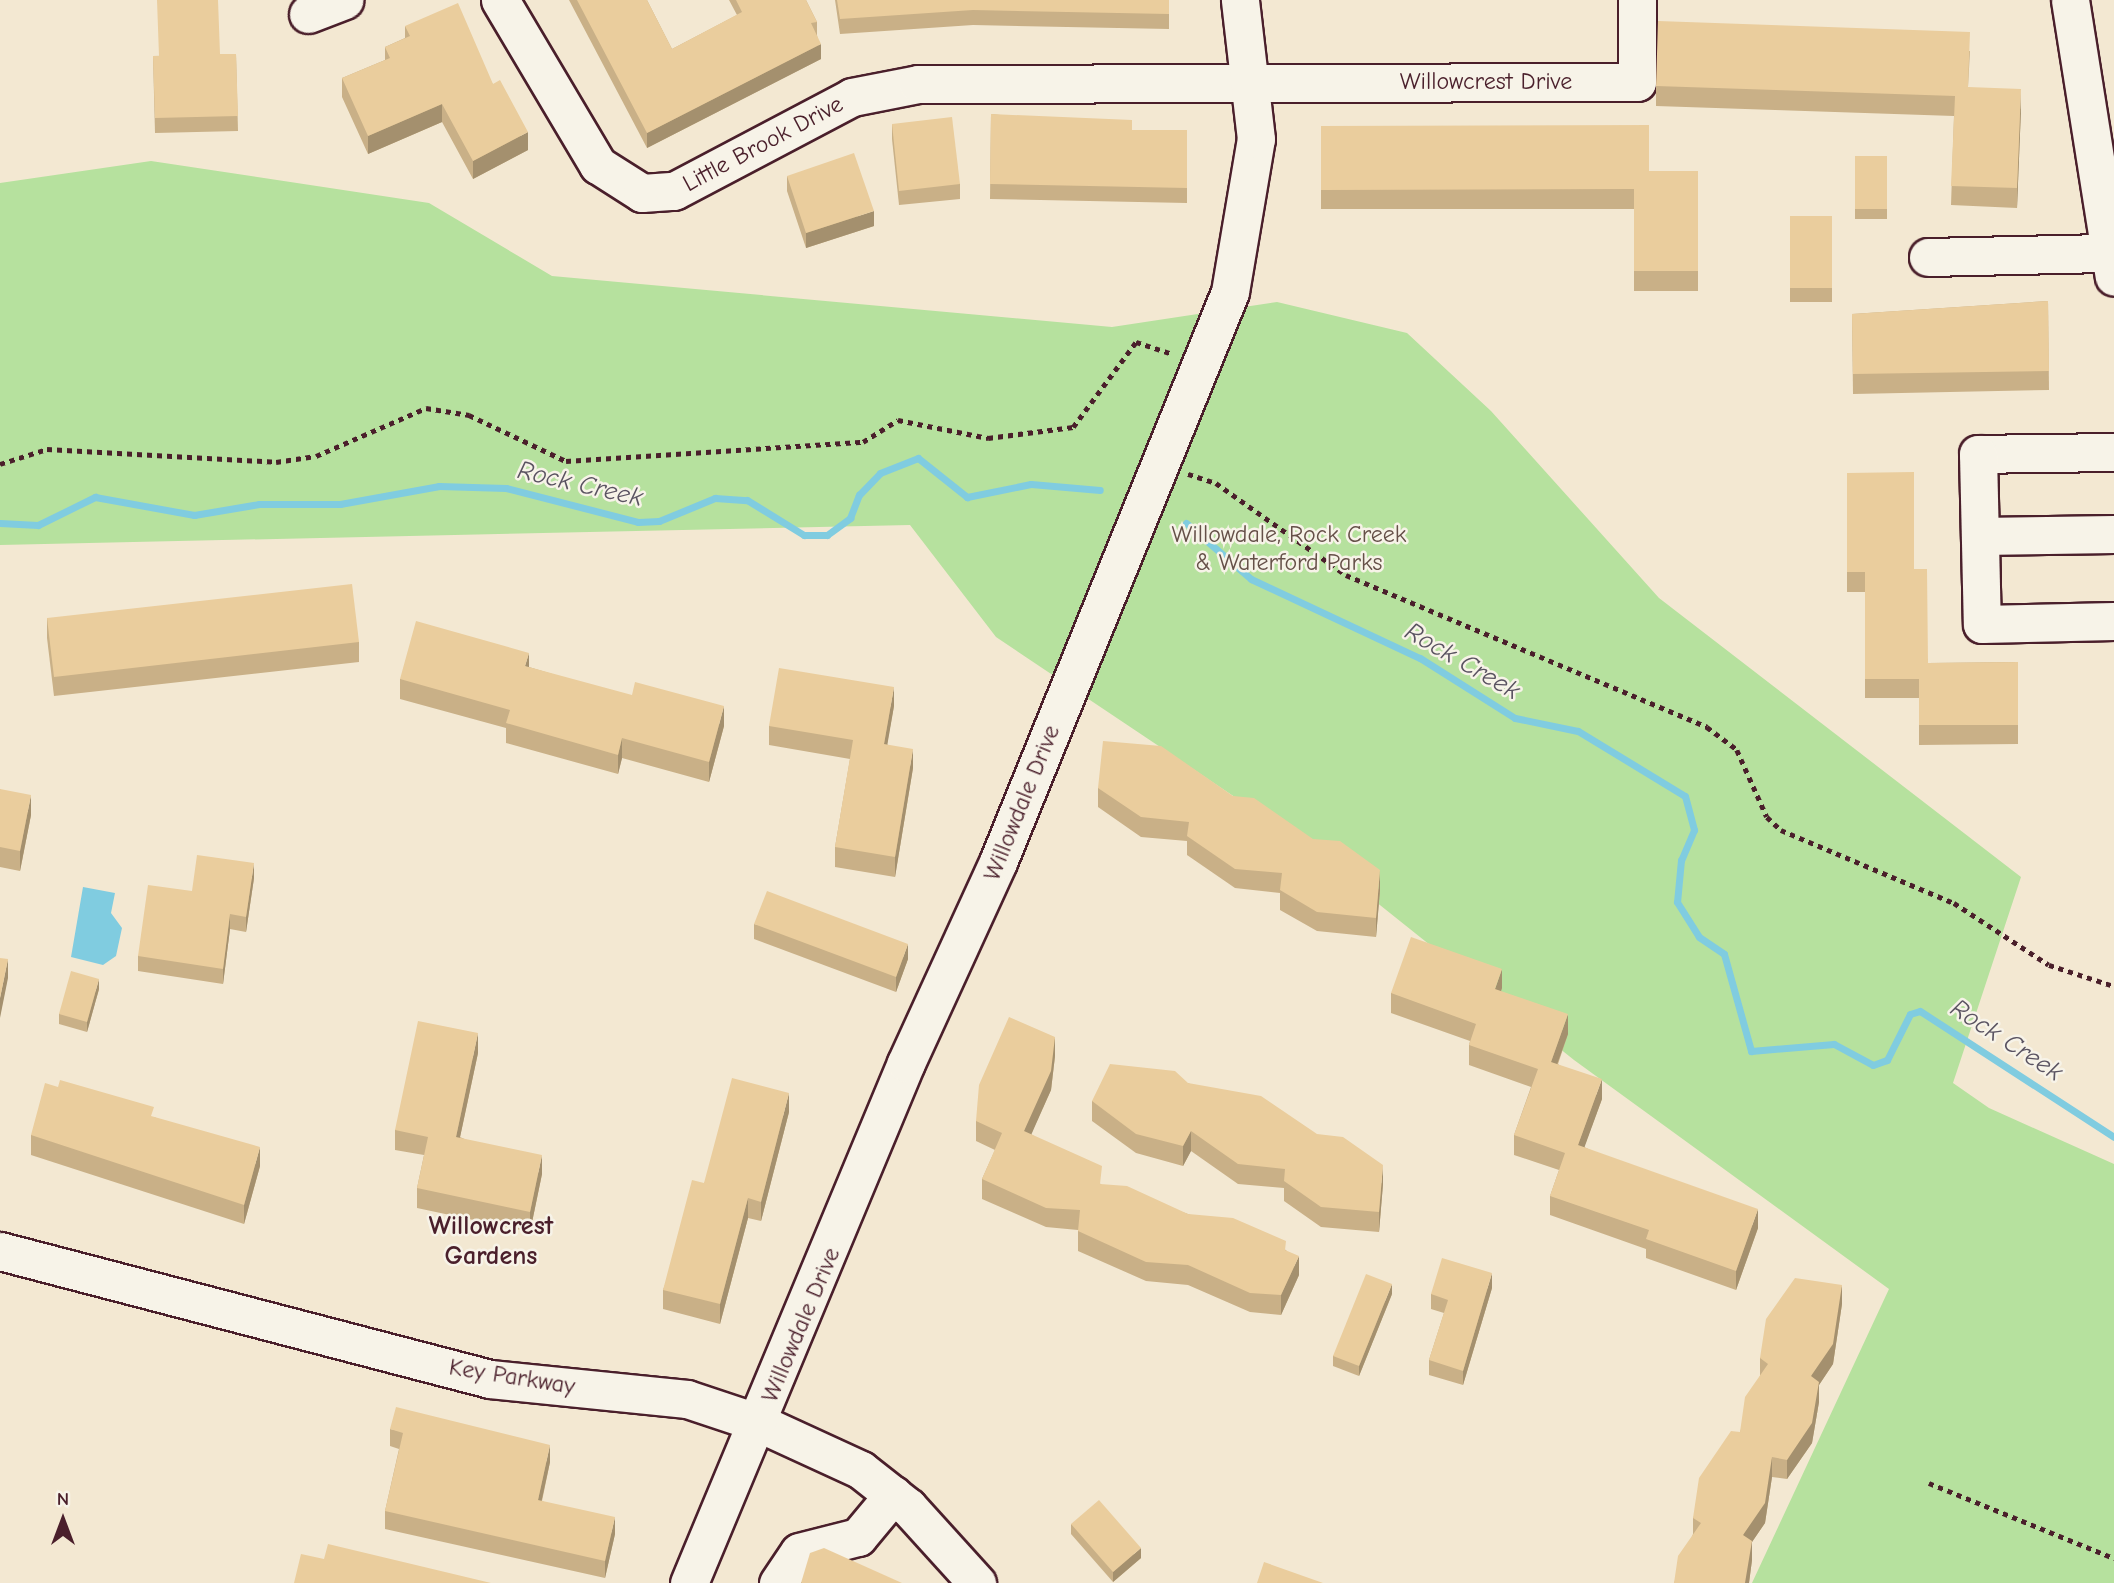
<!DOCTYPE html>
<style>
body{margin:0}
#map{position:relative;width:2114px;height:1583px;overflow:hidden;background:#f3e8d2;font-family:"Comic Neue",sans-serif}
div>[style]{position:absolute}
.green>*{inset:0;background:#b6e19e}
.water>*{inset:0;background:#80cce0}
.stream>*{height:7px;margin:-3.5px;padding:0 3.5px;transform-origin:3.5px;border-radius:3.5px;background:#80cce0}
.path>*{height:4.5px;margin-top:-2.25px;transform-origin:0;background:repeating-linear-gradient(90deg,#4a1f2b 0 5px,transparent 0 10px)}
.roads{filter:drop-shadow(2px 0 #4a1f2b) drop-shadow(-2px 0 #4a1f2b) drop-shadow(0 2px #4a1f2b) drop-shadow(0 -2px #4a1f2b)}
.minor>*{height:37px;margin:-18.5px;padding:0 18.5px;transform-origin:18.5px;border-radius:18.5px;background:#f7f3e8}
.wall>*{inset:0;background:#c9b087}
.shaded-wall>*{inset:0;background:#a4906e}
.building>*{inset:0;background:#eacd9d}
span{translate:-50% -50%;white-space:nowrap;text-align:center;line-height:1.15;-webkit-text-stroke:5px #f7f3e8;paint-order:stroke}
.street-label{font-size:24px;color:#4a1f2b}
.park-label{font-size:24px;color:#655048}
.water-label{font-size:26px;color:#5a5361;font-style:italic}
.neighbourhood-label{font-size:26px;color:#4a1f2b;font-weight:700}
.north{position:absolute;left:28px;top:1485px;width:70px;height:70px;-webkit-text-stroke:5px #f7f3e8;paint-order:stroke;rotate:0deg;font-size:19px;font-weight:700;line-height:28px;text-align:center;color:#4a1f2b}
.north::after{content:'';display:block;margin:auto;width:24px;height:32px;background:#4a1f2b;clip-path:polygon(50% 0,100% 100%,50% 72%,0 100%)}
</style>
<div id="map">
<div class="green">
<div style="clip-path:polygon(151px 161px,429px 203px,552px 276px,1112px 327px,1277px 302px,1407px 333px,1491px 411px,1659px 598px,2021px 877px,1953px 1083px,1989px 1108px,2114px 1164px,2114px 1583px,1752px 1583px,1889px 1289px,1574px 1060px,1296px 838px,996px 637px,910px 525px,0 545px,0 183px)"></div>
</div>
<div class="water">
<div style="clip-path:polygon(83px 887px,115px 893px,111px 913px,122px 928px,116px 956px,103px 965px,71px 957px)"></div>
</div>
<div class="stream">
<div style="left:0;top:523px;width:38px;rotate:3deg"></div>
<div style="left:38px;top:525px;width:64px;rotate:-26.2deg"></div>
<div style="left:95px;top:497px;width:101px;rotate:10.3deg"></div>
<div style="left:194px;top:515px;width:66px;rotate:-9.6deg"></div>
<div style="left:259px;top:504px;width:81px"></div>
<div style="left:340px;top:504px;width:101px;rotate:-10.3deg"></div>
<div style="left:439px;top:486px;width:67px;rotate:1.7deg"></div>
<div style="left:506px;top:488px;width:136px;rotate:14.4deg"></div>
<div style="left:638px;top:522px;width:21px;rotate:-3deg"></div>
<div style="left:659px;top:521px;width:61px;rotate:-22.3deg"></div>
<div style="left:715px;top:498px;width:32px;rotate:4deg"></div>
<div style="left:747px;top:500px;width:67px;rotate:31.6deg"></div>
<div style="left:804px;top:535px;width:23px"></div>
<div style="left:827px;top:535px;width:29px;rotate:-36deg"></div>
<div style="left:850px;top:518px;width:25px;rotate:-69deg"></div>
<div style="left:859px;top:495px;width:30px;rotate:-46deg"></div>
<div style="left:880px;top:473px;width:41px;rotate:-21.5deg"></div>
<div style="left:918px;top:458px;width:63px;rotate:38.5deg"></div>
<div style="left:967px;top:497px;width:65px;rotate:-11.5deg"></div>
<div style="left:1031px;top:484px;width:69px;rotate:5deg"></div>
<div style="left:1186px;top:523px;width:86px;rotate:40.7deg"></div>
<div style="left:1251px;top:579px;width:187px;rotate:25.1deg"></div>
<div style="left:1420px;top:658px;width:112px;rotate:32.3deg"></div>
<div style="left:1515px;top:718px;width:64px;rotate:11.7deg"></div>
<div style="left:1578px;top:731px;width:125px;rotate:31.3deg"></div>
<div style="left:1685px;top:796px;width:35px;rotate:75deg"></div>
<div style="left:1694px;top:830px;width:33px;rotate:113deg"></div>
<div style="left:1681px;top:860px;width:42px;rotate:95.4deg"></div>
<div style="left:1677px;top:902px;width:41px;rotate:57.8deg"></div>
<div style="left:1699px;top:937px;width:30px;rotate:34deg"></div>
<div style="left:1724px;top:954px;width:101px;rotate:74.4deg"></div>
<div style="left:1751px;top:1051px;width:83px;rotate:-4.8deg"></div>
<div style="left:1834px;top:1044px;width:44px;rotate:28.3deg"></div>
<div style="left:1873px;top:1065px;width:15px;rotate:-20deg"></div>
<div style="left:1887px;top:1060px;width:51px;rotate:-63.4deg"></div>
<div style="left:1910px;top:1014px;width:10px;rotate:-17deg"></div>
<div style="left:1920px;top:1011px;width:231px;rotate:33deg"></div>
</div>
<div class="path">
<div style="left:0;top:464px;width:49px;rotate:-17.7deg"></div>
<div style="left:47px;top:449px;width:229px;rotate:3.2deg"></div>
<div style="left:276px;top:462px;width:40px;rotate:-8.5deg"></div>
<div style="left:316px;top:456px;width:120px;rotate:-23.6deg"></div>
<div style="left:426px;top:408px;width:44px;rotate:9.2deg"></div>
<div style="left:469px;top:415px;width:107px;rotate:25.4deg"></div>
<div style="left:566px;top:461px;width:298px;rotate:-3.7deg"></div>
<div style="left:863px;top:442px;width:41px;rotate:-32.2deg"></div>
<div style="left:898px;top:420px;width:92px;rotate:11.3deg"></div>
<div style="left:988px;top:438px;width:86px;rotate:-7.4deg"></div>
<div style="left:1073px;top:427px;width:106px;rotate:-53.5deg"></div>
<div style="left:1136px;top:342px;width:39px;rotate:18deg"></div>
<div style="left:1188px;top:474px;width:29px;rotate:18deg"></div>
<div style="left:1216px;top:483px;width:159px;rotate:35.3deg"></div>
<div style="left:1346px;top:575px;width:392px;rotate:22.8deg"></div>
<div style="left:1707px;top:727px;width:38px;rotate:37deg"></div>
<div style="left:1737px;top:750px;width:73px;rotate:65.9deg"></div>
<div style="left:1767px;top:817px;width:19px;rotate:43deg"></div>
<div style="left:1781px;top:830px;width:188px;rotate:22.9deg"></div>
<div style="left:1954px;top:903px;width:113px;rotate:33.1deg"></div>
<div style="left:2049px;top:965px;width:68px;rotate:17.9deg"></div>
<div style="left:1929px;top:1483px;width:200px;rotate:22.1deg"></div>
</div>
<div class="roads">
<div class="minor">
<div style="left:500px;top:0;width:192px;rotate:59.3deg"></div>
<div style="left:598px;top:165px;width:52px;rotate:32.5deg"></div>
<div style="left:642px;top:193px;width:32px;rotate:-4deg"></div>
<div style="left:674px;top:191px;width:201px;rotate:-27.8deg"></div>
<div style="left:852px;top:97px;width:67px;rotate:-11.1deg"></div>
<div style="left:918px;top:84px;width:719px;rotate:-0.16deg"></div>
<div style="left:1637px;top:82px;width:82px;rotate:-90deg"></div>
<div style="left:2070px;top:0;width:280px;rotate:81deg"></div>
<div style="left:308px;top:14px;width:39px;rotate:-21deg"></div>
<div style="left:1928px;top:257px;width:182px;rotate:-1.3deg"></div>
<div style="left:2114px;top:452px;width:136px;rotate:179.2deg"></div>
<div style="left:1978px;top:454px;width:170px;rotate:88.7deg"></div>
<div style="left:1982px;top:624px;width:132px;rotate:-1.3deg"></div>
<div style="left:1980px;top:536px;width:134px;rotate:-0.9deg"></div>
<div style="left:0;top:1251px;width:506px;rotate:14.64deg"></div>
<div style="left:490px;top:1379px;width:198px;rotate:5.8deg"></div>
<div style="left:687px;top:1399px;width:76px;rotate:18.4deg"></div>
<div style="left:759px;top:1423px;width:112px;rotate:24.7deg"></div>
<div style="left:861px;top:1470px;width:60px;rotate:38.2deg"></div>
<div style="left:908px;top:1507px;width:103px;rotate:47.8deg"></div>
<div style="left:689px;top:1583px;width:563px;rotate:-67.35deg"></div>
<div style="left:906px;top:1063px;width:221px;rotate:-65.4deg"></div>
<div style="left:998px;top:862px;width:615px;rotate:-67.85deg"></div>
<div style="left:1230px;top:292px;width:155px;rotate:-80.4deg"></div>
<div style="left:1256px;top:139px;width:140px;rotate:-96.6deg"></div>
<div style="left:778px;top:1583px;width:37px;rotate:-56deg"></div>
<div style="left:799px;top:1552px;width:61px;rotate:-14.3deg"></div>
<div style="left:858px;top:1537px;width:55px;rotate:-50.2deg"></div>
</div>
</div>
<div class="wall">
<div style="clip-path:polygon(569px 0,647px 0,672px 49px,737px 15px,729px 0,806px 0,817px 22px,817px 35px,821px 59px,647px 148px)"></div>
<div style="clip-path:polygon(835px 0,1169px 0,1169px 29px,973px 25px,840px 34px)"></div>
<div style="clip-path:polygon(405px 26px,493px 84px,528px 150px,473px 179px,442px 122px,368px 154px,342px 97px,342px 78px,385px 60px,385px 47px,405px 38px)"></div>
<div style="clip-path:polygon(1970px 51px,1968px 87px,2021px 109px,2017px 208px,1951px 205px,1954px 116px,1656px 106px,1656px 86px)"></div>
<div style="clip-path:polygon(236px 54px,238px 131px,155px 133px,153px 56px)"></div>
<div style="clip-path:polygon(991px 114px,1132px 130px,1187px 130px,1187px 203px,990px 199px)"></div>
<div style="clip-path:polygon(892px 124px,960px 184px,960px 199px,899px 205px,892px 139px)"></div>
<div style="clip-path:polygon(1321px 126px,1649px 171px,1698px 171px,1698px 291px,1634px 291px,1634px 209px,1321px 209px)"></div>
<div style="clip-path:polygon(1855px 156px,1887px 156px,1887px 219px,1855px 219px)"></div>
<div style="clip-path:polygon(787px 176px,874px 226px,806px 248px,787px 191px)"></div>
<div style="clip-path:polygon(1790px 216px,1832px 216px,1832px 302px,1790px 302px)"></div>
<div style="clip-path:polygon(2048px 301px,2049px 390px,1853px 394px,1852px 314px)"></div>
<div style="clip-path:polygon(1847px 473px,1914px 569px,1928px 663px,2018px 662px,2018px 744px,1919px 745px,1919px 698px,1865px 698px,1865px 592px,1847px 592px)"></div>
<div style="clip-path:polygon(47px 618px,359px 642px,359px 662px,54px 696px,47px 638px)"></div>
<div style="clip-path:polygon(529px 667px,724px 726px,709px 782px,622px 758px,618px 774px,506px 743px,506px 728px,400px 699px,400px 679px)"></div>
<div style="clip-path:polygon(894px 706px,887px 744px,913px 768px,895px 877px,835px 867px,835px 847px,850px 759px,769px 745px,769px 726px)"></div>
<div style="clip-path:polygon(1098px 788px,1233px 796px,1380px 890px,1376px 937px,1317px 931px,1280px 910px,1280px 893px,1235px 888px,1187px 855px,1187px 841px,1141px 837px,1098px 807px)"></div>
<div style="clip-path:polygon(0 789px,31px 815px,20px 871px,0 867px)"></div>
<div style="clip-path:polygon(254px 878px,246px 932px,230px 929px,223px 984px,138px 971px,138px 956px,192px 891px)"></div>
<div style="clip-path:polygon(754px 924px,908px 959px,896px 992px,754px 939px)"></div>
<div style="clip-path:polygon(1502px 988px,1501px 991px,1568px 1034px,1558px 1064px,1602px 1099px,1584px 1147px,1758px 1228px,1736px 1290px,1646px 1258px,1646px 1249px,1550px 1215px,1550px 1196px,1559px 1170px,1514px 1155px,1514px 1135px,1531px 1087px,1469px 1065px,1469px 1045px,1470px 1041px,1391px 1013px,1391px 993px)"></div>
<div style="clip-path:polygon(99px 989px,87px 1032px,59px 1024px,59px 1014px)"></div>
<div style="clip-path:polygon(478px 1053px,460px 1137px,542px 1174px,530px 1232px,417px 1208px,417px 1188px,424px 1155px,395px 1150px,395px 1130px)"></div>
<div style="clip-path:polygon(1055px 1056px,1051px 1090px,1031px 1134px,1102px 1185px,1188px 1214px,1286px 1250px,1299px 1275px,1281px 1315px,1250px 1312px,1188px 1285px,1146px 1281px,1078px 1251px,1078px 1230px,1046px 1227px,982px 1199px,982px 1179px,995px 1150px,976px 1141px,976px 1121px)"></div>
<div style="clip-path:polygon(1188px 1083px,1383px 1184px,1379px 1232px,1321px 1227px,1284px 1201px,1284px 1188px,1238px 1184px,1191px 1151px,1183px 1166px,1136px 1153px,1092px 1121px,1092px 1101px)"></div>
<div style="clip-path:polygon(789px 1112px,761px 1221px,748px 1218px,720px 1324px,663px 1309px,663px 1290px,704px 1183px)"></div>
<div style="clip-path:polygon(154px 1117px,260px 1166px,244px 1224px,31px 1155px,31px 1135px)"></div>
<div style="clip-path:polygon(1492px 1288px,1463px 1385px,1429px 1375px,1429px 1360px,1444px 1313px,1431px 1309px,1431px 1294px)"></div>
<div style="clip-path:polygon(1392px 1294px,1359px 1376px,1333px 1366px,1333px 1356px)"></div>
<div style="clip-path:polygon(1842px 1304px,1833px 1364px,1819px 1385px,1819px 1402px,1812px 1443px,1787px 1479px,1772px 1477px,1765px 1523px,1752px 1542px,1752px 1560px,1749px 1583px,1674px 1583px,1693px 1534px,1693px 1518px,1740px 1432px,1760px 1376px,1760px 1358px)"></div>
<div style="clip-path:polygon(390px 1429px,550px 1462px,542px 1501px,615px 1534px,605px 1578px,385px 1529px,385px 1511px,399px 1449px,390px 1446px)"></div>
<div style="clip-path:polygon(1071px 1524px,1141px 1558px,1113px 1582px,1071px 1534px)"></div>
</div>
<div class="shaded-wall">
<div style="clip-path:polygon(821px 44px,821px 59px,647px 148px,647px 133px)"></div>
<div style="clip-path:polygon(2021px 89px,2021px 109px,2017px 208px,2017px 188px)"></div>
<div style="clip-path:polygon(442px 104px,442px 122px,368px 154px,368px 136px)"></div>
<div style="clip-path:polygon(528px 132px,528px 150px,473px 179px,473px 161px)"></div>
<div style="clip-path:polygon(874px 211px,874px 226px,806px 248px,806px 233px)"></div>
<div style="clip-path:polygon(529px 653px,529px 672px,525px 666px)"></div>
<div style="clip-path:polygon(894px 687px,894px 706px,884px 764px,884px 744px)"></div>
<div style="clip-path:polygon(724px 706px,724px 726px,709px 782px,709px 762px)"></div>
<div style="clip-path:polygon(622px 738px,622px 758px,618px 774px,618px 755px)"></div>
<div style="clip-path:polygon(913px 749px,913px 768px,895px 877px,895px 857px)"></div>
<div style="clip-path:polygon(31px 795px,31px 815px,20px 871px,20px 851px)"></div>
<div style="clip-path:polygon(254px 863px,254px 878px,246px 932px,246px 917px)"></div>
<div style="clip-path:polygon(1380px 870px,1380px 890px,1376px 937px,1376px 918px)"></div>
<div style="clip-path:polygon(230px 914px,230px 929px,223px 984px,223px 969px)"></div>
<div style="clip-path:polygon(908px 944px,908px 959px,896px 992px,896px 977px)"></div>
<div style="clip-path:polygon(8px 959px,8px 978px,0 1018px,0 998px)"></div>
<div style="clip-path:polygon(1502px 969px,1502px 988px,1495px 1008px,1495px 989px)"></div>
<div style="clip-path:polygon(99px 979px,99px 989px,87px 1032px,87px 1022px)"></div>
<div style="clip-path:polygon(1568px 1014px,1568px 1034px,1551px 1081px,1551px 1062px)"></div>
<div style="clip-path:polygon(478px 1033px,478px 1053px,456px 1156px,456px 1137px)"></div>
<div style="clip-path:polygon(1055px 1037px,1055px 1056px,1051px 1090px,1024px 1151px,1024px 1131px)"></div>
<div style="clip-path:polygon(1602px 1079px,1602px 1099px,1578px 1165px,1578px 1145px)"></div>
<div style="clip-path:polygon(789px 1093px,789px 1112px,761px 1221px,761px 1202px)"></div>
<div style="clip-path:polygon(1191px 1131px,1191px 1151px,1183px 1166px,1183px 1146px)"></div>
<div style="clip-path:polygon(260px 1147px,260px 1166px,244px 1224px,244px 1205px)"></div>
<div style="clip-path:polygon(542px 1155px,542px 1174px,530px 1232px,530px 1212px)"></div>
<div style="clip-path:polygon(1383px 1165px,1383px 1184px,1379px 1232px,1379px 1212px)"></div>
<div style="clip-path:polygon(748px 1198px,748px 1218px,720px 1324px,720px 1304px)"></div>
<div style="clip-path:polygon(1758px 1209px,1758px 1228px,1736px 1290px,1736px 1271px)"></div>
<div style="clip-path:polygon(1299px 1256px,1299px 1275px,1281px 1315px,1281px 1295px)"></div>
<div style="clip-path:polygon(1492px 1273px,1492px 1288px,1463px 1385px,1463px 1371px)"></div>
<div style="clip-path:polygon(1392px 1284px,1392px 1294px,1359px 1376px,1359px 1366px)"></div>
<div style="clip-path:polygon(1842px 1285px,1842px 1304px,1833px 1364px,1819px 1385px,1819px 1402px,1812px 1443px,1787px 1479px,1787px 1460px,1811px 1376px)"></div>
<div style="clip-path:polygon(550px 1445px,550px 1462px,538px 1517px,538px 1500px)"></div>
<div style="clip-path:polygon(1772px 1457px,1772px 1477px,1765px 1523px,1752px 1542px,1752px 1560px,1749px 1583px,1745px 1583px,1743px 1535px)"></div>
<div style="clip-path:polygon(615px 1517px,615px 1534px,605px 1578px,605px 1561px)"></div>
<div style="clip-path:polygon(1141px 1548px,1141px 1558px,1113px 1582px,1113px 1572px)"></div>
</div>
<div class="building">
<div style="clip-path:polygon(157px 0,218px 0,220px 54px,236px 54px,238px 116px,155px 118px,153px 56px,159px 56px)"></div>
<div style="clip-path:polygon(577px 0,647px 0,672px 49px,742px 12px,736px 0,806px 0,817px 22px,811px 23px,821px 44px,647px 133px)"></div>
<div style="clip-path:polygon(837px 0,1169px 0,1169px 14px,973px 10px,840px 19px)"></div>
<div style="clip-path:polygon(458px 3px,493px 84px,500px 80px,528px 132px,473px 161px,442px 104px,368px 136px,342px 78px,390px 58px,385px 47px,410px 36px,405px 26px)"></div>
<div style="clip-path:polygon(1658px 21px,1970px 32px,1968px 87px,2021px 89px,2017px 188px,1951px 186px,1955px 96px,1656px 86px)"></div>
<div style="clip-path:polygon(991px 114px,1132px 120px,1132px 130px,1187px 130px,1187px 188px,990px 184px)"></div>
<div style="clip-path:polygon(952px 117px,960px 184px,899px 191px,892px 124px)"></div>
<div style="clip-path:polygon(1649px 125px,1649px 171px,1698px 171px,1698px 271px,1634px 271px,1634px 189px,1321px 190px,1321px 126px)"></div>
<div style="clip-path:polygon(854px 153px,874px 211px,806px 233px,787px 176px)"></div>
<div style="clip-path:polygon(1855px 156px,1887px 156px,1887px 209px,1855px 209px)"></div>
<div style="clip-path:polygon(1790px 216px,1832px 216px,1832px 288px,1790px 288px)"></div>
<div style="clip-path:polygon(2048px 301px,2049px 371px,1853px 374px,1852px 314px)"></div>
<div style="clip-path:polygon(1914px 472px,1914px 569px,1927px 569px,1928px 663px,2018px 662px,2018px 725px,1919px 725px,1919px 679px,1865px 679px,1865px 572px,1847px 572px,1847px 473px)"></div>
<div style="clip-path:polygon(352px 584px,359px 642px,54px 677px,47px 618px)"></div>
<div style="clip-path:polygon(416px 621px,529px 653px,525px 666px,632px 695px,635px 682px,724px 706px,709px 762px,622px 738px,618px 755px,506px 723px,510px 710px,400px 679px)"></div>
<div style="clip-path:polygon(779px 668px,894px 687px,884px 744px,913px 749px,895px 857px,835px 847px,853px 740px,769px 726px)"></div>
<div style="clip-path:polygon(1103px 741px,1161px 746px,1233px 796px,1254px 798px,1313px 839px,1340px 841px,1380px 870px,1376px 918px,1317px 912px,1280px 890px,1282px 873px,1235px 869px,1187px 836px,1189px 822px,1141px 817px,1098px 788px)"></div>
<div style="clip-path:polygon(0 789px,31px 795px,20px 851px,0 847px)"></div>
<div style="clip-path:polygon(197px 855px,254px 863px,246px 917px,230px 914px,223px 969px,138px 956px,148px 885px,192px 891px)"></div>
<div style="clip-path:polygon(767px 891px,908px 944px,896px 977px,754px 924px)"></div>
<div style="clip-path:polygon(1411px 937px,1502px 969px,1495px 989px,1568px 1014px,1551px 1062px,1602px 1079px,1578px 1145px,1758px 1209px,1736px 1271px,1646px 1239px,1649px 1230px,1550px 1196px,1565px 1153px,1514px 1135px,1538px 1069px,1469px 1045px,1476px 1024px,1391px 993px)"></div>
<div style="clip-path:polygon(0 958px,8px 959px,0 998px)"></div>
<div style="clip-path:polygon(71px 971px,99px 979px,87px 1022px,59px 1014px)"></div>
<div style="clip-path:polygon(1009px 1017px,1055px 1037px,1051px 1071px,1024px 1131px,1102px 1166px,1100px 1184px,1127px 1186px,1188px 1214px,1233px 1218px,1286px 1241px,1285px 1250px,1299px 1256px,1281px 1295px,1250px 1293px,1188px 1265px,1146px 1262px,1078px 1231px,1080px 1210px,1046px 1208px,982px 1179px,1002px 1133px,976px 1121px,979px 1085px)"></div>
<div style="clip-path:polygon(418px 1021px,478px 1033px,456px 1137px,542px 1155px,530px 1212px,417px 1188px,428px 1137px,395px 1130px)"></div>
<div style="clip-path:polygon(1110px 1064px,1175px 1071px,1188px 1083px,1261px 1096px,1317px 1134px,1343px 1137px,1383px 1165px,1379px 1212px,1321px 1207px,1284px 1181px,1285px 1169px,1238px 1164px,1191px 1131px,1183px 1146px,1136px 1134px,1092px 1101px)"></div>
<div style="clip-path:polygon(732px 1078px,789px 1093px,761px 1202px,748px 1198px,720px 1304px,663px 1290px,692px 1180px,704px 1183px)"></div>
<div style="clip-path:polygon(60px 1080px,154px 1107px,151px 1116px,260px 1147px,244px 1205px,31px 1135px,45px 1083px,58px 1087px)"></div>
<div style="clip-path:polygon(1442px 1258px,1492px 1273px,1463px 1371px,1429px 1360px,1448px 1300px,1431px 1294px)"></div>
<div style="clip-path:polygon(1366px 1274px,1392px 1284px,1359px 1366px,1333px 1356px)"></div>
<div style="clip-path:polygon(1795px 1278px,1842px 1285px,1833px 1344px,1811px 1376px,1819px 1382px,1812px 1423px,1787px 1460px,1772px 1457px,1765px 1503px,1743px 1535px,1752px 1541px,1745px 1583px,1674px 1583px,1678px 1556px,1701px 1523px,1693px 1518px,1699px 1478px,1731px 1431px,1740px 1432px,1745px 1397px,1768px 1364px,1760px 1358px,1766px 1319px)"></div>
<div style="clip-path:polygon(396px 1407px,550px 1445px,538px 1500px,615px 1517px,605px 1561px,385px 1511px,403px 1433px,390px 1429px)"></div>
<div style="clip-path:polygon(1099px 1500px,1141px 1548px,1113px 1572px,1071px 1524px)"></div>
<div style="clip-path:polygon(328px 1544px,491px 1583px,294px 1583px,301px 1554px,324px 1559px)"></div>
<div style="clip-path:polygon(824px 1548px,902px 1583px,801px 1583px,810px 1553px)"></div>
<div style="clip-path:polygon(1264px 1562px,1323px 1583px,1257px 1583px)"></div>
</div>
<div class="street-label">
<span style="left:1486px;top:82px">Willowcrest Drive</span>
<span style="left:763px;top:144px;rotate:-28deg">Little Brook Drive</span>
<span style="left:1022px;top:803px;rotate:-68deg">Willowdale Drive</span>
<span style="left:801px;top:1325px;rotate:-67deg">Willowdale Drive</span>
<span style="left:512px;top:1377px;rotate:9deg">Key Parkway</span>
</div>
<div class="park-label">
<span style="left:1289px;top:549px">Willowdale, Rock Creek<br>&amp; Waterford Parks</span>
</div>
<div class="water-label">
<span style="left:580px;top:485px;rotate:13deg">Rock Creek</span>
<span style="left:1462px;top:662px;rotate:30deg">Rock Creek</span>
<span style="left:2006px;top:1041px;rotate:33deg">Rock Creek</span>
</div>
<div class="neighbourhood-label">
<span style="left:491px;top:1242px">Willowcrest<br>Gardens</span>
</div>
<div class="north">N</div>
</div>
